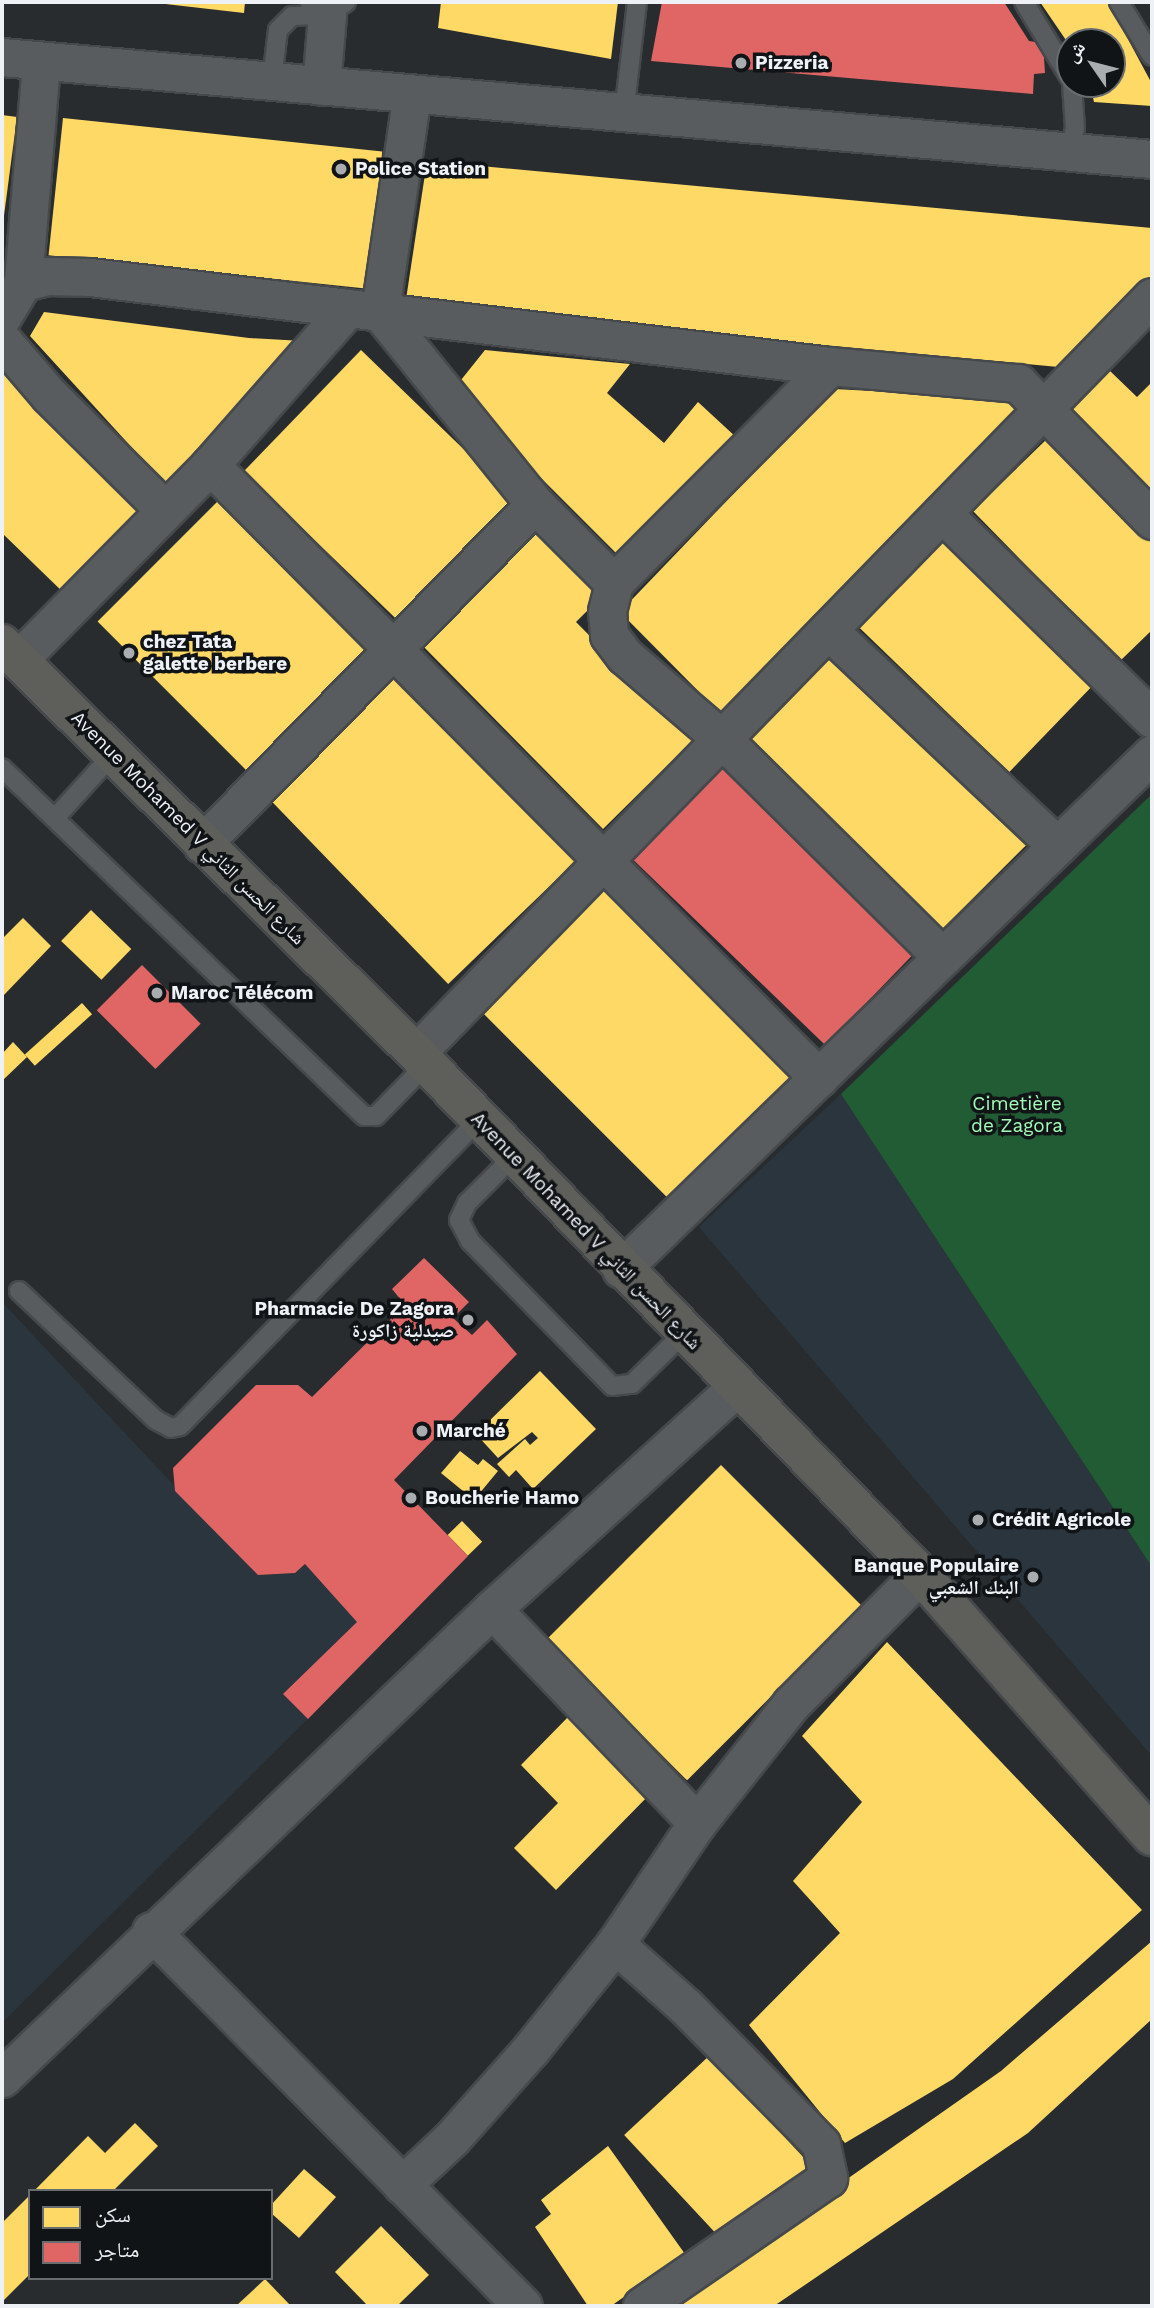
<!DOCTYPE html>
<html>
<head>
<meta charset="utf-8">
<style>
	body { margin:0 }
	#map { position:relative; width:1154px; height:2308px; overflow:hidden; background:#282c2f; font-family:"Work Sans","Noto Naskh Arabic",sans-serif }
	div>[style] { position:absolute }
	.built>* { inset:0; background:#2a353e }
	.green>* { inset:0; background:#225c34 }
	.homes>* { inset:0; background:#ffd966; transform-origin:0 0 }
	.shops>* { inset:0; background:#e06666; transform-origin:0 0 }
	.roads { filter:drop-shadow(2px 0 #46494c) drop-shadow(-2px 0 #46494c) drop-shadow(0 2px #46494c) drop-shadow(0 -2px #46494c) }
	.lane>* { height:18px; margin:-9px; padding:0 9px; transform-origin:9px; border-radius:9px; background:#595c5e }
	.street>* { height:37px; margin:-18.5px; padding:0 18.5px; transform-origin:18.5px; border-radius:18.5px; background:#595c5e }
	.primary>* { height:38px; margin:-19px; padding:0 19px; transform-origin:19px; border-radius:19px; background:#5e5f5b }
	.dots>* { width:19px; height:19px; translate:-50% -50%; box-sizing:border-box; border:4px solid #111417; border-radius:50% }
	span { translate:-50% -50%; white-space:nowrap; text-align:center; line-height:1.15; -webkit-text-stroke:7px #111417; paint-order:stroke }
	.poi-label { font-size:19px; color:#eef2f6; font-weight:700 }
	.left { translate:0 -50%; text-align:left }
	.right { translate:-100% -50%; text-align:right }
	.street-label { font-size:19px; color:#eef2f6 }
	.park-label { font-size:19px; color:#a2fbb6 }
	.frame { position:absolute; inset:0; border:4px solid #eef2f6; pointer-events:none }
	.legend { position:absolute; left:28px; top:2189px; width:245px; height:91px; box-sizing:border-box; background:#111417; border:2px solid #696d70; margin:0; padding:9px 12px; list-style:none; font-size:21px; color:#eef2f6 }
	.legend li { display:flex; align-items:center; gap:14px; height:35px }
	.legend b { width:35px; border:2px solid #696d70 }
	.north { position:absolute; left:1056px; top:28px; width:70px; height:70px; box-sizing:border-box; background:#111417; border:2px solid #696d70; border-radius:50%; rotate:305deg; font-size:19px; font-weight:700; line-height:28px; text-align:center; color:#eef2f6 }
	.north::after { content:''; display:block; margin:auto; width:24px; height:32px; background:#a9adb0; clip-path:polygon(50% 0,100% 100%,50% 72%,0 100%) }
</style>
</head>
<body>
<div id="map">
	<div class="built">
		<i style="clip-path:polygon(841px 1094px,1152px 1567px,1152px 1756px,699px 1227px)"></i>
		<i style="clip-path:polygon(2px 1302px,258px 1575px,295px 1573px,305px 1564px,381px 1646px,2px 2023px)"></i>
	</div>
	<div class="green">
		<i style="clip-path:polygon(1152px 794px,1152px 1567px,841px 1094px)"></i>
	</div>
	<div class="homes">
		<i style="clip-path:polygon(148px 2px,245px 2px,244px 13px)"></i>
		<i style="clip-path:polygon(441px 2px,618px 2px,611px 59px,438px 28px)"></i>
		<i style="clip-path:polygon(1040px 2px,1108px 2px,1151px 82px,1152px 106px,1094px 102px,1090px 84px,1112px 84px,1112px 42px,1070px 42px,1070px 46px)"></i>
		<i style="clip-path:polygon(2px 115px,17px 117px,3px 223px,2px 223px)"></i>
		<i style="left:63px;top:118px;width:321px;height:138px;rotate:6deg"></i>
		<i style="clip-path:polygon(427px 161px,1152px 228px,1152px 278px,1069px 368px,405px 306px)"></i>
		<i style="clip-path:polygon(44px 312px,249px 338px,303px 341px,166px 485px,30px 336px)"></i>
		<i style="left:361px;top:350px;width:213px;height:169px;rotate:44deg"></i>
		<i style="clip-path:polygon(485px 350px,630px 364px,607px 393px,664px 443px,698px 402px,737px 438px,618px 555px,453px 390px)"></i>
		<i style="clip-path:polygon(1110px 371px,1137px 397px,1152px 382px,1152px 493px,1070px 411px)"></i>
		<i style="clip-path:polygon(2px 372px,148px 513px,68px 597px,2px 533px)"></i>
		<i style="clip-path:polygon(834px 389px,1007px 398px,1023px 410px,721px 714px,620px 612px)"></i>
		<i style="clip-path:polygon(1051px 435px,1152px 538px,1152px 630px,1120px 661px,973px 511px)"></i>
		<i style="left:222px;top:497px;width:211px;height:176px;rotate:45deg"></i>
		<i style="clip-path:polygon(539px 523px,606px 592px,576px 622px,693px 740px,603px 829px,419px 642px)"></i>
		<i style="left:947px;top:537px;width:208px;height:126px;rotate:44deg"></i>
		<i style="left:833px;top:648px;width:276px;height:131px;rotate:45deg"></i>
		<i style="left:395px;top:667px;width:265px;height:182px;rotate:46deg"></i>
		<i style="left:605px;top:882px;width:271px;height:179px;rotate:45deg"></i>
		<i style="left:91px;top:910px;width:56px;height:43px;rotate:44deg"></i>
		<i style="clip-path:polygon(23px 918px,51px 946px,2px 997px,2px 939px)"></i>
		<i style="left:82px;top:1003px;width:15px;height:77px;rotate:48deg"></i>
		<i style="clip-path:polygon(13px 1042px,27px 1057px,2px 1081px,2px 1054px)"></i>
		<i style="clip-path:polygon(540px 1371px,596px 1429px,533px 1489px,516px 1470px,509px 1477px,497px 1464px,525px 1439px,530px 1445px,538px 1438px,532px 1432px,498px 1458px,476px 1434px)"></i>
		<i style="clip-path:polygon(460px 1451px,478px 1465px,483px 1459px,498px 1471px,474px 1500px,441px 1473px)"></i>
		<i style="left:721px;top:1465px;width:199px;height:247px;rotate:45deg"></i>
		<i style="left:462px;top:1521px;width:29px;height:20px;rotate:46deg"></i>
		<i style="clip-path:polygon(887px 1642px,1142px 1910px,953px 2079px,845px 2143px,749px 2025px,840px 1933px,793px 1881px,862px 1802px,802px 1736px)"></i>
		<i style="clip-path:polygon(570px 1715px,650px 1794px,556px 1890px,514px 1848px,558px 1803px,521px 1765px)"></i>
		<i style="clip-path:polygon(1152px 1941px,1152px 2019px,1028px 2133px,774px 2306px,666px 2306px,1001px 2071px)"></i>
		<i style="left:709px;top:2056px;width:151px;height:116px;rotate:47deg"></i>
		<i style="clip-path:polygon(135px 2123px,158px 2146px,113px 2191px,34px 2191px,88px 2136px,105px 2153px)"></i>
		<i style="clip-path:polygon(608px 2146px,685px 2254px,611px 2306px,588px 2306px,535px 2227px,551px 2214px,541px 2200px)"></i>
		<i style="clip-path:polygon(304px 2169px,336px 2197px,299px 2238px,271px 2213px,271px 2205px)"></i>
		<i style="clip-path:polygon(30px 2195px,30px 2274px,2px 2302px,2px 2223px)"></i>
		<i style="clip-path:polygon(381px 2226px,429px 2275px,397px 2306px,368px 2306px,335px 2272px)"></i>
		<i style="clip-path:polygon(265px 2279px,291px 2306px,236px 2306px)"></i>
	</div>
	<div class="shops">
		<i style="clip-path:polygon(662px 2px,1004px 2px,1029px 41px,1043px 43px,1045px 73px,1034px 74px,1033px 94px,651px 61px)"></i>
		<i style="left:720px;top:760px;width:274px;height:132px;rotate:44deg"></i>
		<i style="left:142px;top:965px;width:83px;height:64px;rotate:45deg"></i>
		<i style="clip-path:polygon(424px 1258px,469px 1302px,453px 1318px,472px 1335px,487px 1320px,517px 1354px,394px 1480px,468px 1556px,308px 1719px,283px 1694px,357px 1622px,305px 1564px,295px 1573px,258px 1575px,175px 1491px,173px 1468px,256px 1385px,298px 1385px,312px 1397px,405px 1305px,392px 1289px)"></i>
	</div>
	<div class="roads">
		<div class="lane">
			<i style="left:1024px;top:2px;width:89px;rotate:58.8deg"></i>
			<i style="left:1119px;top:2px;width:63px;rotate:58.6deg"></i>
			<i style="left:272px;top:80px;width:50px;rotate:-83.2deg"></i>
			<i style="left:278px;top:30px;width:20px;rotate:-45deg"></i>
			<i style="left:292px;top:16px;width:35px;rotate:-2deg"></i>
			<i style="left:327px;top:15px;width:23px;rotate:-34deg"></i>
			<i style="left:624px;top:113px;width:112px;rotate:-83.3deg"></i>
			<i style="left:1070px;top:151px;width:24px;rotate:-78deg"></i>
			<i style="left:1075px;top:128px;width:44px;rotate:-93.9deg"></i>
			<i style="left:2px;top:768px;width:502px;rotate:43.87deg"></i>
			<i style="left:364px;top:1116px;width:12px"></i>
			<i style="left:376px;top:1116px;width:73px;rotate:-45.6deg"></i>
			<i style="left:55px;top:818px;width:86px;rotate:-47.8deg"></i>
			<i style="left:514px;top:1156px;width:66px;rotate:135deg"></i>
			<i style="left:467px;top:1203px;width:19px;rotate:115deg"></i>
			<i style="left:459px;top:1220px;width:24px;rotate:62deg"></i>
			<i style="left:470px;top:1241px;width:203px;rotate:45.6deg"></i>
			<i style="left:612px;top:1386px;width:20px;rotate:-6deg"></i>
			<i style="left:632px;top:1384px;width:73px;rotate:-44.4deg"></i>
			<i style="left:19px;top:1291px;width:188px;rotate:43.3deg"></i>
			<i style="left:156px;top:1420px;width:17px;rotate:28deg"></i>
			<i style="left:171px;top:1428px;width:9px;rotate:-13deg"></i>
			<i style="left:180px;top:1426px;width:428px;rotate:-45.7deg"></i>
		</div>
		<div class="street">
			<i style="left:319px;top:2px;width:15px;rotate:58deg"></i>
			<i style="left:327px;top:15px;width:71px;rotate:94.8deg"></i>
			<i style="left:2px;top:57px;width:1155px;rotate:5.07deg"></i>
			<i style="left:412px;top:94px;width:220px;rotate:98.4deg"></i>
			<i style="left:380px;top:312px;width:247px;rotate:51.1deg"></i>
			<i style="left:535px;top:504px;width:112px;rotate:45deg"></i>
			<i style="left:23px;top:282px;width:222px;rotate:-85.3deg"></i>
			<i style="left:2px;top:317px;width:41px;rotate:-59deg"></i>
			<i style="left:23px;top:282px;width:25px;rotate:-14deg"></i>
			<i style="left:47px;top:276px;width:43px;rotate:1.3deg"></i>
			<i style="left:90px;top:277px;width:745px;rotate:6.86deg"></i>
			<i style="left:830px;top:366px;width:189px;rotate:5.2deg"></i>
			<i style="left:1018px;top:383px;width:192px;rotate:45.6deg"></i>
			<i style="left:2px;top:340px;width:72px;rotate:49.5deg"></i>
			<i style="left:49px;top:395px;width:163px;rotate:44.8deg"></i>
			<i style="left:830px;top:366px;width:306px;rotate:134.9deg"></i>
			<i style="left:614px;top:583px;width:29px;rotate:104deg"></i>
			<i style="left:607px;top:611px;width:24px;rotate:85deg"></i>
			<i style="left:609px;top:635px;width:26px;rotate:53deg"></i>
			<i style="left:625px;top:656px;width:128px;rotate:40.6deg"></i>
			<i style="left:722px;top:739px;width:310px;rotate:44.7deg"></i>
			<i style="left:210px;top:465px;width:864px;rotate:45.19deg"></i>
			<i style="left:942px;top:513px;width:294px;rotate:44.4deg"></i>
			<i style="left:828px;top:630px;width:315px;rotate:43.3deg"></i>
			<i style="left:18px;top:660px;width:274px;rotate:-45.4deg"></i>
			<i style="left:210px;top:465px;width:209px;rotate:-48.7deg"></i>
			<i style="left:202px;top:844px;width:476px;rotate:-45.6deg"></i>
			<i style="left:416px;top:1053px;width:1055px;rotate:-45.77deg"></i>
			<i style="left:621px;top:1269px;width:740px;rotate:-44.12deg"></i>
			<i style="left:492px;top:1609px;width:296px;rotate:46.2deg"></i>
			<i style="left:151px;top:1931px;width:528px;rotate:45.23deg"></i>
			<i style="left:615px;top:1944px;width:94px;rotate:41.5deg"></i>
			<i style="left:685px;top:2006px;width:194px;rotate:45.4deg"></i>
			<i style="left:821px;top:2144px;width:35px;rotate:78deg"></i>
			<i style="left:828px;top:2178px;width:226px;rotate:145.5deg"></i>
			<i style="left:2px;top:2078px;width:678px;rotate:-43.75deg"></i>
			<i style="left:492px;top:1609px;width:329px;rotate:-42.2deg"></i>
			<i style="left:402px;top:2185px;width:69px;rotate:-43.2deg"></i>
			<i style="left:452px;top:2138px;width:119px;rotate:-48.4deg"></i>
			<i style="left:531px;top:2049px;width:134px;rotate:-51.3deg"></i>
			<i style="left:615px;top:1944px;width:146px;rotate:-55.9deg"></i>
			<i style="left:697px;top:1823px;width:152px;rotate:-51.7deg"></i>
			<i style="left:791px;top:1704px;width:183px;rotate:-45.2deg"></i>
		</div>
		<div class="primary">
			<i style="left:2px;top:644px;width:582px;rotate:44.65deg"></i>
			<i style="left:416px;top:1053px;width:725px;rotate:45.95deg"></i>
			<i style="left:920px;top:1574px;width:350px;rotate:48.5deg"></i>
		</div>
	</div>
	<div class="dots">
		<i style="left:741px;top:63px;background:#a9adb0"></i>
		<i style="left:341px;top:169px;background:#a9adb0"></i>
		<i style="left:129px;top:653px;background:#a9adb0"></i>
		<i style="left:157px;top:993px;background:#a9adb0"></i>
		<i style="left:468px;top:1320px;background:#a9adb0"></i>
		<i style="left:422px;top:1431px;background:#a9adb0"></i>
		<i style="left:411px;top:1498px;background:#a9adb0"></i>
		<i style="left:978px;top:1520px;background:#a9adb0"></i>
		<i style="left:1033px;top:1577px;background:#a9adb0"></i>
	</div>
	<div class="poi-label">
		<span class="left" style="left:755px;top:63px">Pizzeria</span>
		<span class="left" style="left:355px;top:169px">Police Station</span>
		<span class="left" style="left:143px;top:653px">chez Tata<br>galette berbere</span>
		<span class="left" style="left:171px;top:993px">Maroc Télécom</span>
		<span class="right" style="left:454px;top:1320px">Pharmacie De Zagora<br>صيدلية زاكورة</span>
		<span class="left" style="left:436px;top:1431px">Marché</span>
		<span class="left" style="left:425px;top:1498px">Boucherie Hamo</span>
		<span class="left" style="left:992px;top:1520px">Crédit Agricole</span>
		<span class="right" style="left:1019px;top:1577px">Banque Populaire<br>البنك الشعبي</span>
	</div>
	<div class="street-label">
		<span style="left:188px;top:828px;rotate:45deg">Avenue Mohamed V شارع الحسن الثاني</span>
		<span style="left:586px;top:1231px;rotate:46deg">Avenue Mohamed V شارع الحسن الثاني</span>
	</div>
	<div class="park-label">
		<span style="left:1017px;top:1115px">Cimetière<br>de Zagora</span>
	</div>
	<div class="frame"></div>
	<ul class="legend">
	<li><b style="height:19px;background:#ffd966"></b>سكن</li>
	<li><b style="height:19px;background:#e06666"></b>متاجر</li>
	</ul>
	<div class="north">ش</div>
</div>
</body>
</html>
